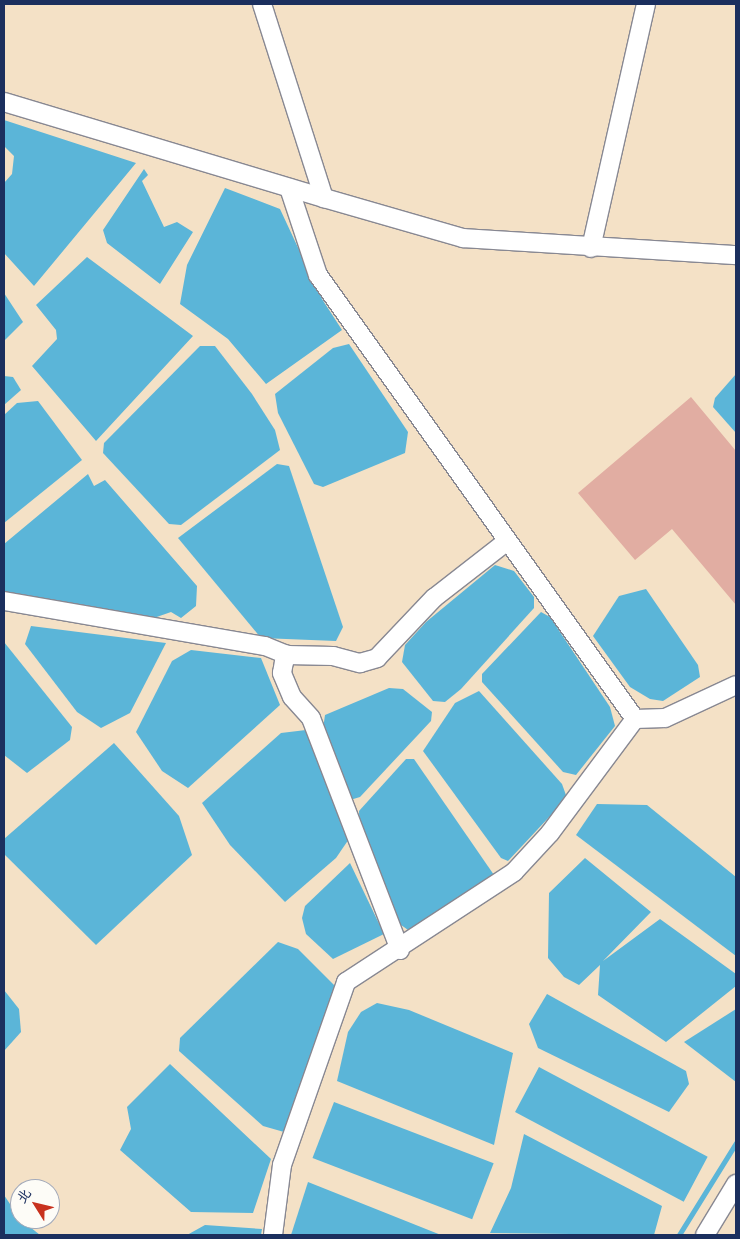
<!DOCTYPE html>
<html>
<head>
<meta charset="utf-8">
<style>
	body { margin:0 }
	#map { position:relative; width:740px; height:1239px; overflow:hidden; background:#f4e1c6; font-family:Mali,"LXGW WenKai TC",sans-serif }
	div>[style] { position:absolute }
	.water>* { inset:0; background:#5bb5d8; transform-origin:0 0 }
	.stream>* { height:4.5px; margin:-2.25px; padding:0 2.25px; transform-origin:2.25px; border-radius:2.25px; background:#5bb5d8 }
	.building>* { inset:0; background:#e1ada2 }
	.roads { filter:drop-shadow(1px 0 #888892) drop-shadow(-1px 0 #888892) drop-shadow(0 1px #888892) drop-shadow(0 -1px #888892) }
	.minor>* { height:18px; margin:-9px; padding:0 9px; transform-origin:9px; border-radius:9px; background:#fff }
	span { translate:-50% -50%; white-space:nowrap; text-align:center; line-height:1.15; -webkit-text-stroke:4px #fdfcf7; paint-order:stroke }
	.frame { position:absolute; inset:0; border:5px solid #1b2f5e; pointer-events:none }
	.north { position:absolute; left:10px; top:1179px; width:50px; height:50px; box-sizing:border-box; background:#fdfcf7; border:1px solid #a3aaba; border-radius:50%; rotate:306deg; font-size:14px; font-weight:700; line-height:20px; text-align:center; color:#1b2f5e }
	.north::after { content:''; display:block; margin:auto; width:18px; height:22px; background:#c8321e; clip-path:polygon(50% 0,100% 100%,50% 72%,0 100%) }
</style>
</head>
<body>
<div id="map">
	<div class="water">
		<i style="clip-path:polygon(4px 120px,136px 163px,34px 286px,4px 253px,4px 183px,12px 174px,14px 156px,4px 146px)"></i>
		<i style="clip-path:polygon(144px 169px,148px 175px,142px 181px,164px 227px,177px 222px,193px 232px,160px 284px,107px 243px,103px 230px)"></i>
		<i style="clip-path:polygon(225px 188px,280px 209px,322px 299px,342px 330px,266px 384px,228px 339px,180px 304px,187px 265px)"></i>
		<i style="clip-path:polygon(87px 257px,193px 336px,96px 441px,32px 366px,57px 339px,56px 330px,36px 305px)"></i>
		<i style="clip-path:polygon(4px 293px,23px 322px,4px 341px)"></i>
		<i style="clip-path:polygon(349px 344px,408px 432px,405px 453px,323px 487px,314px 484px,278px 413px,275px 394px,333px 348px)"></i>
		<i style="clip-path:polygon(200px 346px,215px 346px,252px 394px,275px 430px,280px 450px,181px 525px,169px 524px,103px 453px,104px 443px)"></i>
		<i style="clip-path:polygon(736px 374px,736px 433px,713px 407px,715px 398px)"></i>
		<i style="clip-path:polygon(4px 376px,13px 377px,21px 390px,4px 405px)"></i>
		<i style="clip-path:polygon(38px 401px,82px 460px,4px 523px,4px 415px,17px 403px)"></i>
		<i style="clip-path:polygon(277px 464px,289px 466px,343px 627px,336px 641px,261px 638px,178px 538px)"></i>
		<i style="clip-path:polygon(88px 474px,94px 486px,105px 480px,197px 586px,196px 606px,181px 618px,171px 612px,151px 619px,4px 592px,4px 544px)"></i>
		<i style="clip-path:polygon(495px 565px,514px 571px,534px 597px,534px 608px,461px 689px,445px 702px,433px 701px,402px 662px,405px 645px,426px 622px)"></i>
		<i style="clip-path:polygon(646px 589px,698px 665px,700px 677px,663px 701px,650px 699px,630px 687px,593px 636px,619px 596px)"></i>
		<i style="clip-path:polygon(541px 612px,550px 617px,610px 707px,615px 726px,576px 775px,563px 772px,482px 682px,482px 674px)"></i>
		<i style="clip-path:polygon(31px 626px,166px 643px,130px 713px,101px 728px,77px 712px,25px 644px)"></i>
		<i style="clip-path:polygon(4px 642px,72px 727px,70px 740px,27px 773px,4px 755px)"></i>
		<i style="clip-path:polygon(191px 650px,261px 658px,280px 705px,188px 788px,162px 771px,136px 732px,172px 661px)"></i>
		<i style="clip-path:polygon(389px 688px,403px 689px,432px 712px,431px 721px,360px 797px,350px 800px,323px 729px,325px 715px)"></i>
		<i style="clip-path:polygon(479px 691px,562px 784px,567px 798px,508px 861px,501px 858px,423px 751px,455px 703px)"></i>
		<i style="clip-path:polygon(306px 730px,351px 836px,336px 858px,285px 902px,230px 845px,202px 803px,281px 733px)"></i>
		<i style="clip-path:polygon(114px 743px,179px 816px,192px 855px,96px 945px,4px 854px,4px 839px)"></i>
		<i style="clip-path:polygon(406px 759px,414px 759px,494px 875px,411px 932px,401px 925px,360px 838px,359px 811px)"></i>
		<i style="clip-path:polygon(597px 804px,647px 805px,736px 877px,736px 956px,576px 835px)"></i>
		<i style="clip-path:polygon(585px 858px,651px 912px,603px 961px,660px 919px,736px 974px,736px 986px,666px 1042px,598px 995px,600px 965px,579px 985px,564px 977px,548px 958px,549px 893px)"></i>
		<i style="clip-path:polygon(350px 863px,384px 934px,333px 959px,306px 934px,302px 918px,305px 906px)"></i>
		<i style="clip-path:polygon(278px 942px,298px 949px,335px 986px,284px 1132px,263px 1126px,179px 1051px,180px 1038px)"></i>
		<i style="clip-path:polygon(4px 990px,19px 1009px,21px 1032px,4px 1051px)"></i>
		<i style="clip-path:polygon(547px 994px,686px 1071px,689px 1084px,669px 1112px,538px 1048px,529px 1024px)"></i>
		<i style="clip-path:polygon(377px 1003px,409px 1010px,513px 1053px,494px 1145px,337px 1081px,348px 1032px,361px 1012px)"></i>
		<i style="clip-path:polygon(736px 1009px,736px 1082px,684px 1042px)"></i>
		<i style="clip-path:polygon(170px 1064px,271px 1159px,253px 1213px,191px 1212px,120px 1150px,131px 1129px,127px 1107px)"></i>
		<i style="left:539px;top:1067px;width:191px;height:51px;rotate:28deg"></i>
		<i style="left:334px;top:1102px;width:171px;height:60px;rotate:21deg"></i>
		<i style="clip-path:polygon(524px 1134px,662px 1206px,654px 1235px,490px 1233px,511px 1188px)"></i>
		<i style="clip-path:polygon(308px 1182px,441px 1235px,291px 1235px)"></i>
		<i style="clip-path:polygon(4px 1195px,20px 1219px,40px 1235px,4px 1235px)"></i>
		<i style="clip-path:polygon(205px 1225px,262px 1229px,261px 1235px,187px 1235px)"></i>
	</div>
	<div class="stream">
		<i style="left:679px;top:1235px;width:108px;rotate:-58.2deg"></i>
	</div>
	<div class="building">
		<i style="clip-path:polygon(691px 397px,736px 451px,736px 605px,672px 529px,635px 560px,578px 493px)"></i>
	</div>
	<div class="roads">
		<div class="minor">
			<i style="left:262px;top:4px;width:204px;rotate:72.3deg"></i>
			<i style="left:324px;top:198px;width:145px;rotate:16.1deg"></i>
			<i style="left:463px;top:238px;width:274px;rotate:3.6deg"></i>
			<i style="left:4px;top:102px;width:334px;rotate:16.7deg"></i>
			<i style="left:289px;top:188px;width:92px;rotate:71.6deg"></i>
			<i style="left:318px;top:275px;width:546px;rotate:54.47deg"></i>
			<i style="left:591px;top:248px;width:250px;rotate:-77.3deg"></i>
			<i style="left:4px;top:601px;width:265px;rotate:9.8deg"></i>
			<i style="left:265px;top:646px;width:24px;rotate:22deg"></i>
			<i style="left:400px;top:950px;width:248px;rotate:-111deg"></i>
			<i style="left:311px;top:718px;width:28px;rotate:-132deg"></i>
			<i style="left:292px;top:697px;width:26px;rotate:-113deg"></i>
			<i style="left:282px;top:673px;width:11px;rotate:-80deg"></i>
			<i style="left:284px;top:662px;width:8px;rotate:-67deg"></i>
			<i style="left:287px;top:655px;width:46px;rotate:1.2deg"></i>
			<i style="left:333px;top:656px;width:28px;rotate:15deg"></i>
			<i style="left:360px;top:663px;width:18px;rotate:-16deg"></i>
			<i style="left:377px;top:658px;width:83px;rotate:-46.5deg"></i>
			<i style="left:434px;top:598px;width:91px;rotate:-37.9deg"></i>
			<i style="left:273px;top:1235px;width:71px;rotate:-82.7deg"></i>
			<i style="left:282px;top:1165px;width:194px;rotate:-70.7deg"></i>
			<i style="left:346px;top:982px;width:201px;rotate:-33.2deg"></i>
			<i style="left:514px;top:872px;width:53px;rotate:-47.3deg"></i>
			<i style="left:550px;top:833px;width:142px;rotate:-53.3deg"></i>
			<i style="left:635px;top:719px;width:30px;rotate:-2deg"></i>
			<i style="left:665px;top:718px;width:78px;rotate:-24.9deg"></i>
			<i style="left:705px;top:1235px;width:60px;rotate:-58.7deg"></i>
		</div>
	</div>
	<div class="frame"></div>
	<div class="north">北</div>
</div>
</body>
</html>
